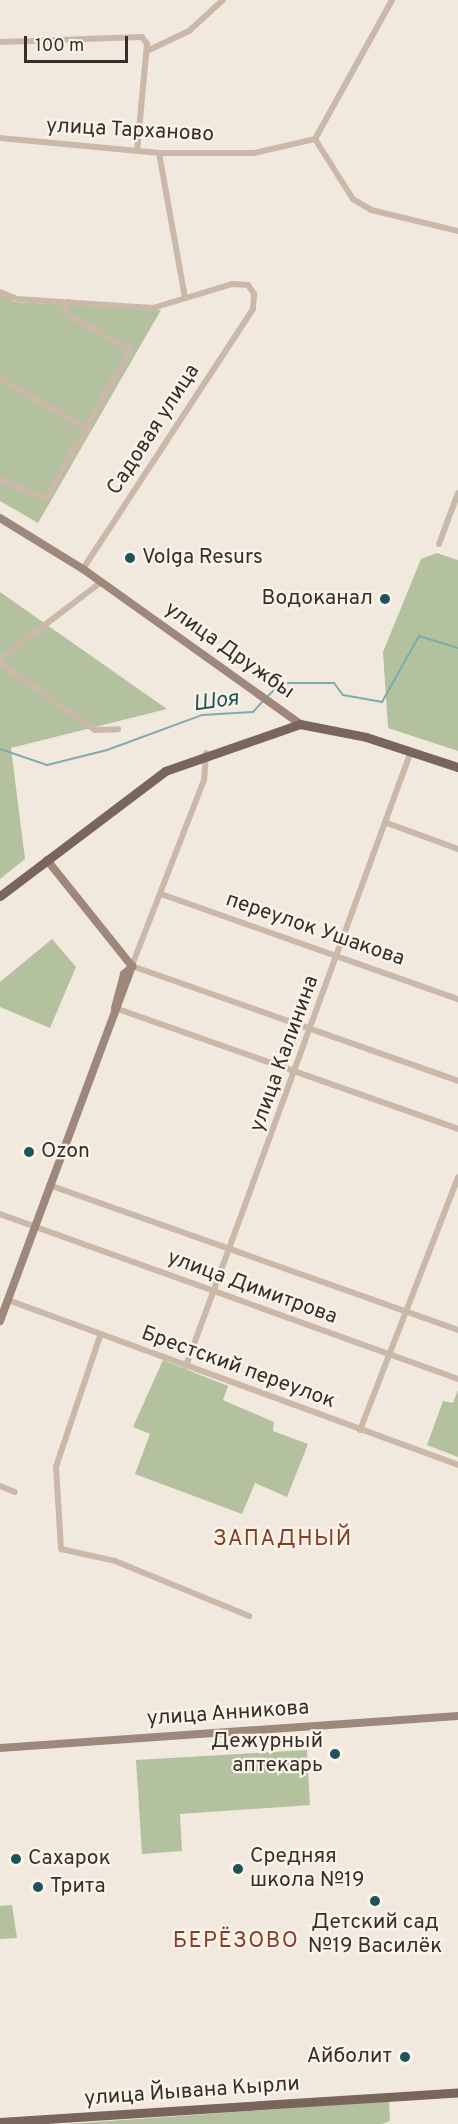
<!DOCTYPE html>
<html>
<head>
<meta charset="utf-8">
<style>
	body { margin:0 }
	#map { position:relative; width:458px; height:2124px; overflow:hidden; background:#f2e9de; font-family:Overpass,sans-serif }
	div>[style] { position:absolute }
	.green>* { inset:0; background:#b4c19e }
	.stream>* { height:2px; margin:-1px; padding:0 1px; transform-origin:1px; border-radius:1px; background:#7dabaf }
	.street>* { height:6px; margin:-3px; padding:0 3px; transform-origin:3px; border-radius:3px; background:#cab9a9 }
	.secondary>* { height:8px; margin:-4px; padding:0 4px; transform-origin:4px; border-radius:4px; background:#9e887b }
	.primary>* { height:9px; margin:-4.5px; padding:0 4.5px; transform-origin:4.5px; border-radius:4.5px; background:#79655b }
	.dots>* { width:16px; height:16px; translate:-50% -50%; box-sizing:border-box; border:3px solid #faf3ea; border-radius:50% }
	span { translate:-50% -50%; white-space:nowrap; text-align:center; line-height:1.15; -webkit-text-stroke:4.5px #faf3ea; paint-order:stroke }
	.street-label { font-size:21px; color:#372e29 }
	.poi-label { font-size:21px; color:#372e29 }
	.left { translate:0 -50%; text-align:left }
	.right { translate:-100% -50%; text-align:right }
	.water-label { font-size:22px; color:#1f5358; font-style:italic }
	.neighbourhood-label { font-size:22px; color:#853d24; letter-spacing:1.5px }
	.scale { position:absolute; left:24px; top:36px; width:104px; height:27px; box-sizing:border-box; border:3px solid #372e29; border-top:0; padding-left:8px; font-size:18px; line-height:21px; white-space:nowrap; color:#372e29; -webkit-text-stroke:4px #faf3ea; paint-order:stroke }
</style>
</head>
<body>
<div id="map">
	<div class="green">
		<i style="clip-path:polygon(0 293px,15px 302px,161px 310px,38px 523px,0 501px)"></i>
		<i style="clip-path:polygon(437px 553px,458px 560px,458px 751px,388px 728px,383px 652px,421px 559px)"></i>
		<i style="clip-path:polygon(0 592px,167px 709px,11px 748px,25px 859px,0 879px)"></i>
		<i style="clip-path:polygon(52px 939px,76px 967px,50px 1028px,0 1007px,0 982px)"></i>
		<i style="clip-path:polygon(163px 1360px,228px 1386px,223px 1400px,274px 1422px,273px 1431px,308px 1444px,287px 1497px,255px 1483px,242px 1514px,135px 1474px,150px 1434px,133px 1427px)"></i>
		<i style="clip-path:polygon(458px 1390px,458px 1457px,427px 1445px,443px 1401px,453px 1403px)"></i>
		<i style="clip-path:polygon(307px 1750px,310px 1805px,180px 1814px,182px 1851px,142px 1854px,136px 1760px)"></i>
		<i style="clip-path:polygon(12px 1905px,17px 1938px,0 1939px,0 1906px)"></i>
		<i style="clip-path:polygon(389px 2101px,390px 2121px,382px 2124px,67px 2124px)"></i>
	</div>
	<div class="stream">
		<i style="left:267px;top:697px;width:20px;rotate:-45deg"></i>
		<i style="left:281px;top:683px;width:53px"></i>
		<i style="left:334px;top:683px;width:15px;rotate:53deg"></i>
		<i style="left:343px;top:695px;width:40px;rotate:10deg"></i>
		<i style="left:382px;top:702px;width:76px;rotate:-60.7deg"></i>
		<i style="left:419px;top:636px;width:41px;rotate:17.1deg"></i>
		<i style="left:0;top:749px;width:50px;rotate:18.8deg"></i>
		<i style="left:47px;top:765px;width:62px;rotate:-14deg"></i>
		<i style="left:107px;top:750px;width:101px;rotate:-20.2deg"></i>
		<i style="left:202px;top:715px;width:51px;rotate:-3.4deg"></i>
		<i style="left:253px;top:712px;width:15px;rotate:-48deg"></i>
	</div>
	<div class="street">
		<i style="left:0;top:42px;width:142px;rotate:-2deg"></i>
		<i style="left:142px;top:37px;width:9px;rotate:54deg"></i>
		<i style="left:147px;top:44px;width:107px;rotate:95.3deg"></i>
		<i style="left:147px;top:51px;width:47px;rotate:-25.5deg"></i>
		<i style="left:189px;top:31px;width:46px;rotate:-42.4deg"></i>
		<i style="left:0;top:138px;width:160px;rotate:5.4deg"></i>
		<i style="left:159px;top:153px;width:95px"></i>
		<i style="left:254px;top:153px;width:63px;rotate:-12.9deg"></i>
		<i style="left:315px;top:139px;width:159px;rotate:-61deg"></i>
		<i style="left:315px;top:139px;width:71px;rotate:57.7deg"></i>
		<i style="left:353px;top:199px;width:21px;rotate:31deg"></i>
		<i style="left:371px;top:210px;width:89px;rotate:13.6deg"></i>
		<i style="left:159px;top:153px;width:147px;rotate:79.8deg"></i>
		<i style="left:0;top:292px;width:18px;rotate:22deg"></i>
		<i style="left:17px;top:299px;width:136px;rotate:3.8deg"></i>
		<i style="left:153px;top:308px;width:83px;rotate:-16.9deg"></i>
		<i style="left:232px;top:284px;width:16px;rotate:4deg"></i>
		<i style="left:248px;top:285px;width:11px;rotate:56deg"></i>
		<i style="left:254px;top:294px;width:15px;rotate:94deg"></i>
		<i style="left:253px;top:309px;width:311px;rotate:123.2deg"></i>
		<i style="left:0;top:379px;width:101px;rotate:29.6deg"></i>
		<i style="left:0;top:479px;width:50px;rotate:23.5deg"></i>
		<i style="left:46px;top:499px;width:171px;rotate:-60.6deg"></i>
		<i style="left:130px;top:350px;width:76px;rotate:-150.1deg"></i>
		<i style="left:64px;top:312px;width:11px;rotate:-68deg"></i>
		<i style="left:439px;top:544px;width:54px;rotate:-69.6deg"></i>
		<i style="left:0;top:659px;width:127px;rotate:-37.3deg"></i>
		<i style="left:0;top:663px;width:116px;rotate:35.2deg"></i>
		<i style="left:95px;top:730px;width:23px;rotate:-2deg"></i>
		<i style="left:206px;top:753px;width:27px;rotate:94deg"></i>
		<i style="left:204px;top:780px;width:199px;rotate:111.2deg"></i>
		<i style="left:132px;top:966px;width:346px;rotate:19.4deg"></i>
		<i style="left:387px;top:823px;width:76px;rotate:20.1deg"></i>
		<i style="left:161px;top:894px;width:315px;rotate:19.5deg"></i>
		<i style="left:115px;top:1008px;width:364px;rotate:19.4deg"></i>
		<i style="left:49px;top:1185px;width:434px;rotate:19.5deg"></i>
		<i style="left:0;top:1214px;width:487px;rotate:19.8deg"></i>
		<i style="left:8px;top:1300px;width:479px;rotate:20.1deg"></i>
		<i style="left:100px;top:1336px;width:138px;rotate:108.6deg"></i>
		<i style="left:56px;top:1467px;width:82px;rotate:86.5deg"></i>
		<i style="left:61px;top:1549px;width:55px;rotate:12.5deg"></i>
		<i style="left:115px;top:1561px;width:145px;rotate:22.3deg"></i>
		<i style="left:186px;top:1366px;width:655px;rotate:-69.9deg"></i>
		<i style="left:360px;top:1430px;width:271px;rotate:-68.8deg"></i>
		<i style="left:0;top:1486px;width:16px;rotate:22deg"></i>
	</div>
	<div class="secondary">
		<i style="left:0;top:518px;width:97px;rotate:31.6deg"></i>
		<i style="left:83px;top:569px;width:267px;rotate:35.5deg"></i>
		<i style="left:47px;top:860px;width:136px;rotate:51.3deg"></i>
		<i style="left:115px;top:1008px;width:35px;rotate:-75deg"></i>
		<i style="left:124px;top:974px;width:11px;rotate:-41deg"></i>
		<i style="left:0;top:1321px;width:379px;rotate:-69.6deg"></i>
		<i style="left:0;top:1748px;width:459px;rotate:-4deg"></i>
	</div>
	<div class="primary">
		<i style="left:0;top:896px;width:207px;rotate:-37.1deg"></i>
		<i style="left:165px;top:771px;width:143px;rotate:-19.2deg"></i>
		<i style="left:300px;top:724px;width:67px;rotate:11.1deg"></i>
		<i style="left:366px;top:737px;width:97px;rotate:18.1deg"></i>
		<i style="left:0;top:2122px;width:459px;rotate:-3.7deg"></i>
	</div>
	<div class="dots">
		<i style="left:130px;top:558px;background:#1f5358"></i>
		<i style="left:385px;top:599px;background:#1f5358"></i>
		<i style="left:29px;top:1152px;background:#1f5358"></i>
		<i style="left:335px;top:1754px;background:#1f5358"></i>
		<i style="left:16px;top:1859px;background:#1f5358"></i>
		<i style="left:238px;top:1869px;background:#1f5358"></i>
		<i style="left:38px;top:1887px;background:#1f5358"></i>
		<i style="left:375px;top:1901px;background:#1f5358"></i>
		<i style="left:405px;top:2057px;background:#1f5358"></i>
	</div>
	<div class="street-label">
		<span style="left:130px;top:131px;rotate:3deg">улица Тарханово</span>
		<span style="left:154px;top:430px;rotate:-57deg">Садовая улица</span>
		<span style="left:229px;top:651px;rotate:35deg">улица Дружбы</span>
		<span style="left:315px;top:930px;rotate:19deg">переулок Ушакова</span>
		<span style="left:285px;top:1054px;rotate:-70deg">улица Калинина</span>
		<span style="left:252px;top:1288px;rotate:20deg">улица Димитрова</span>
		<span style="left:238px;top:1368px;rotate:20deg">Брестский переулок</span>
		<span style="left:228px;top:1714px;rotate:-4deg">улица Анникова</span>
		<span style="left:192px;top:2092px;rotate:-4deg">улица Йывана Кырли</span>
	</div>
	<div class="poi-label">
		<span class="left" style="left:142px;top:558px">Volga Resurs</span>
		<span class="right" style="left:373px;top:599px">Водоканал</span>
		<span class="left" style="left:41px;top:1152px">Ozon</span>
		<span class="right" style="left:323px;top:1754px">Дежурный<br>аптекарь</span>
		<span class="left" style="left:250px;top:1869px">Средняя<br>школа №19</span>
		<span class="left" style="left:28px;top:1859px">Сахарок</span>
		<span class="left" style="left:50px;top:1887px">Трита</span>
		<span style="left:375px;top:1935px">Детский сад<br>№19 Василёк</span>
		<span class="right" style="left:392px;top:2057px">Айболит</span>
	</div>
	<div class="water-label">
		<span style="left:216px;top:702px;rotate:-8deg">Шоя</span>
	</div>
	<div class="neighbourhood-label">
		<span style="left:283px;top:1540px">ЗАПАДНЫЙ</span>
		<span style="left:236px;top:1942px">БЕРЁЗОВО</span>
	</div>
	<div class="scale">100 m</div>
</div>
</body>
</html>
